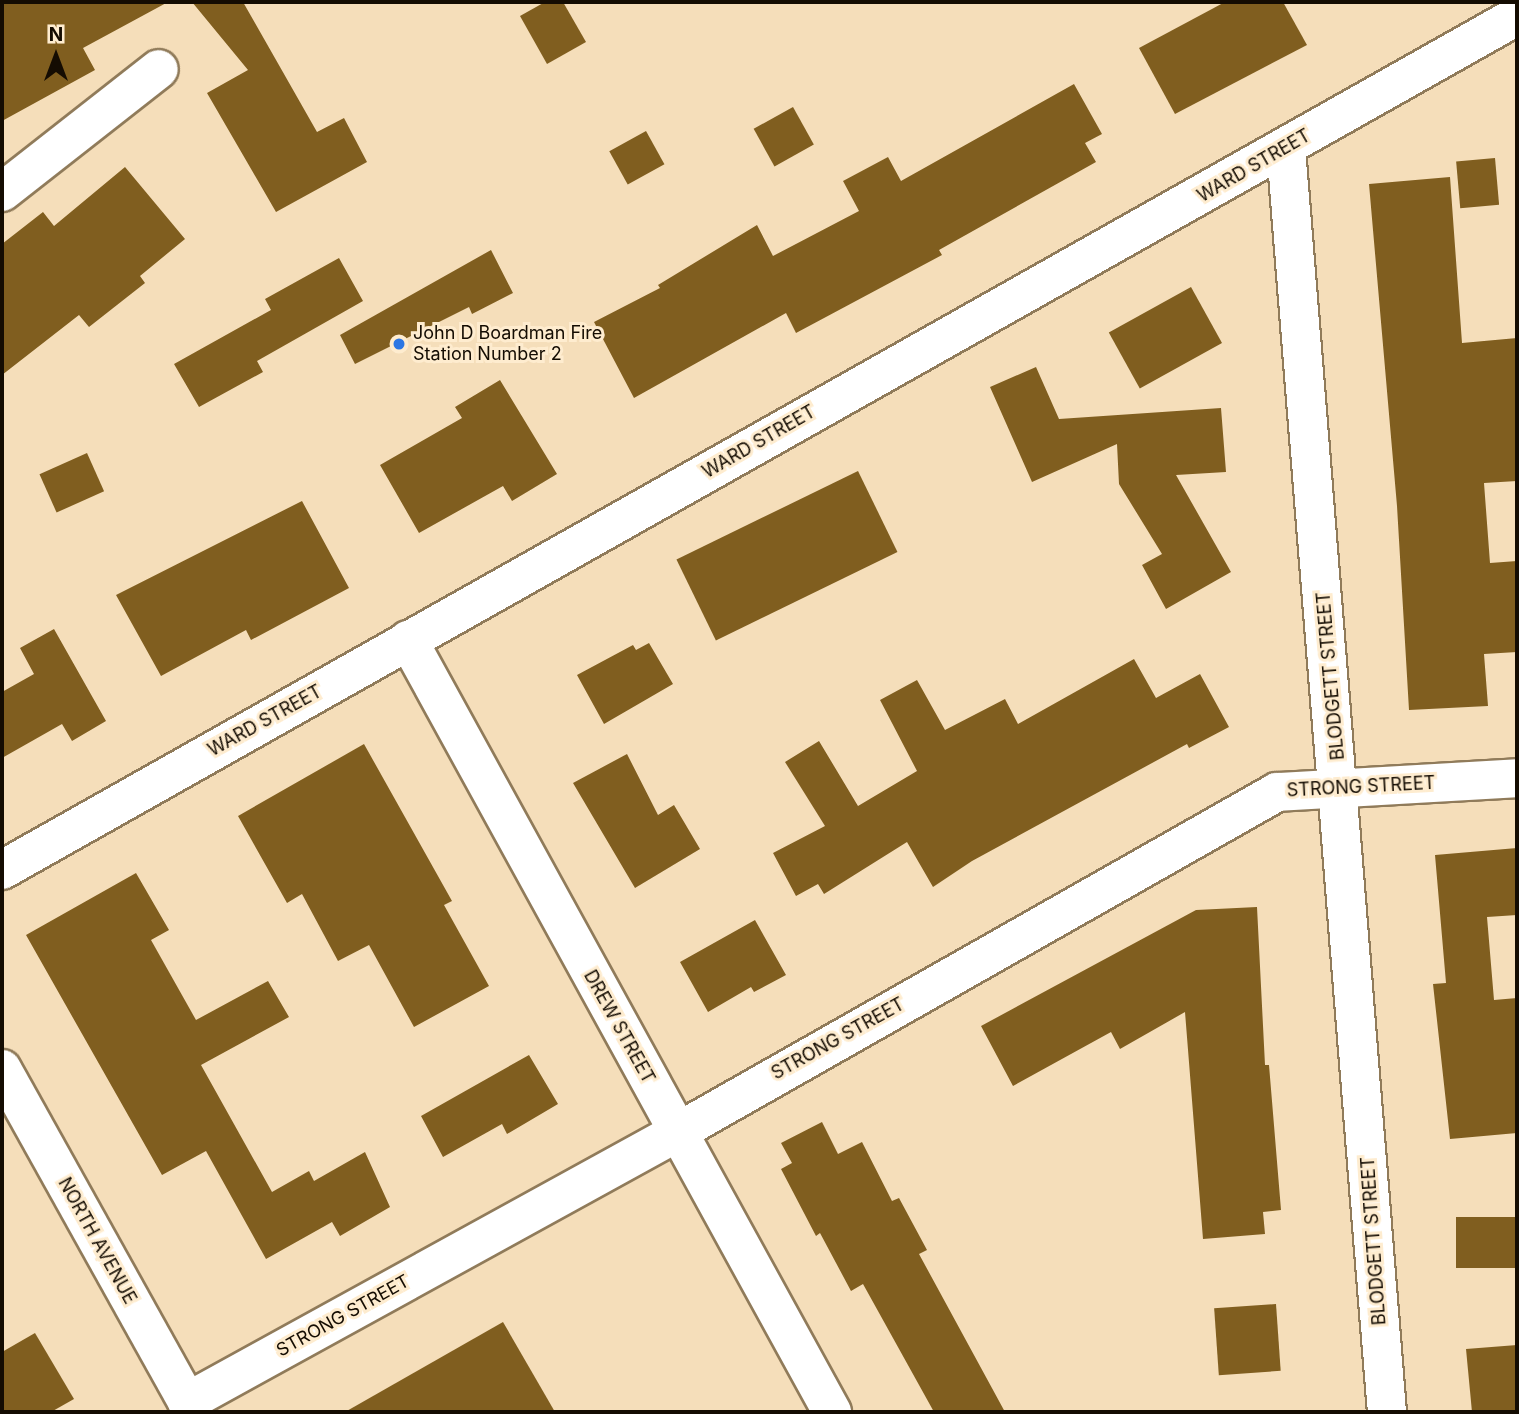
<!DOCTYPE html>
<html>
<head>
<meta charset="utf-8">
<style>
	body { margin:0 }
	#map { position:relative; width:1519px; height:1414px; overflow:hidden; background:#f5deba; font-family:Inter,sans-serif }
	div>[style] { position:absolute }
	.building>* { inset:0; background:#805e1f; transform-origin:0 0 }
	.roads { filter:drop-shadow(2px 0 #907b5a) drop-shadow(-2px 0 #907b5a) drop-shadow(0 2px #907b5a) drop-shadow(0 -2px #907b5a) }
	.street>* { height:38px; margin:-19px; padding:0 19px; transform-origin:19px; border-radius:19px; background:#fff }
	.secondary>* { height:38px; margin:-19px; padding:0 19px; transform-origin:19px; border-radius:19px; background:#fff }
	.dots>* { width:19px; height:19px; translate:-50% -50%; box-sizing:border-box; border:4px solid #feeccf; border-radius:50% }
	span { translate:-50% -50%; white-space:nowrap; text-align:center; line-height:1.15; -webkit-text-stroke:6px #feeccf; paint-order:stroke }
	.street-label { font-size:18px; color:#140c02 }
	.poi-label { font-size:18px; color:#140c02 }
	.left { translate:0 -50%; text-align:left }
	.frame { position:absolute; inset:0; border:4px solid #140c02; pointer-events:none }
	.north { position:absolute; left:21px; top:21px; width:70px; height:70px; -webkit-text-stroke:5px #feeccf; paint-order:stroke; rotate:0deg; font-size:19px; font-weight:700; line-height:28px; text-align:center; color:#140c02 }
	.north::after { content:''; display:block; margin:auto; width:24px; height:32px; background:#140c02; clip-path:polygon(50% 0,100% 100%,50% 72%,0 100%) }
</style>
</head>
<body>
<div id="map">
	<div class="building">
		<i style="clip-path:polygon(2px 2px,168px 2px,83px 48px,95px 70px,2px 121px)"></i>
		<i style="clip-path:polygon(192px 2px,243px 2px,317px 132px,344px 118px,367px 162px,276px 212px,207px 93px,248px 70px)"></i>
		<i style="clip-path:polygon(545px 2px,563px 2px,586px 42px,547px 64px,520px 16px)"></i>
		<i style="clip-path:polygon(1225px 2px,1283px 2px,1307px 45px,1175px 114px,1139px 48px)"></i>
		<i style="clip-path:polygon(1074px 84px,1102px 134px,1085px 143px,1096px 162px,939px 250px,942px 255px,796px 333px,786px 313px,634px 398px,594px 322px,660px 288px,658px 285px,757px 225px,773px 256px,859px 211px,843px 181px,888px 157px,901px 181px)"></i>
		<i style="left:793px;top:107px;width:43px;height:45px;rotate:61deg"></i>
		<i style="left:646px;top:131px;width:38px;height:42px;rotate:61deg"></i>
		<i style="left:1495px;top:158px;width:47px;height:39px;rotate:85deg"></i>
		<i style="clip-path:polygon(125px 167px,185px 239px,140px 276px,145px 283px,89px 327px,79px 315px,2px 375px,2px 244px,43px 212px,54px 226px)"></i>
		<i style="clip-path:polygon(1450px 177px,1462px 343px,1517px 338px,1517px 481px,1484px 483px,1490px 563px,1517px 561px,1517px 652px,1484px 654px,1488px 706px,1409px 710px,1397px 506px,1369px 184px)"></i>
		<i style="clip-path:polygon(491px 250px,513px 293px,472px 314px,469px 307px,355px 364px,340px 335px)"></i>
		<i style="clip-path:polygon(339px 258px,363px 301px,257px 361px,263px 372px,199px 407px,174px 364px,271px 310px,265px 299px)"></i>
		<i style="left:1191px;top:287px;width:64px;height:94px;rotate:61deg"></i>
		<i style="clip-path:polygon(1036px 367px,1059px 419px,1221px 408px,1226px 472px,1176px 475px,1231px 572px,1166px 609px,1142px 565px,1162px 554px,1119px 484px,1117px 444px,1032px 482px,990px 387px)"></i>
		<i style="clip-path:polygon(500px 380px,557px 474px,512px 501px,503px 486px,419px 533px,380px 465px,462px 418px,455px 407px)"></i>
		<i style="left:87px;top:453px;width:42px;height:52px;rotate:66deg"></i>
		<i style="left:858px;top:471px;width:90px;height:202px;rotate:64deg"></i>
		<i style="clip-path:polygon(302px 501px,349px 588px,251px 640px,246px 630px,161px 676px,116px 595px)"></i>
		<i style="clip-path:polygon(54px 629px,106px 721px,72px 741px,62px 724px,2px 758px,2px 692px,34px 674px,20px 648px)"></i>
		<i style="clip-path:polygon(649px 643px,673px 684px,604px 724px,577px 675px,633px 645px,636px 650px)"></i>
		<i style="clip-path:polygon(1134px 659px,1156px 698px,1200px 674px,1229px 727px,1189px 748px,1187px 744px,972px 861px,933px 887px,907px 842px,824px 894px,818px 884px,796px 896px,773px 853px,825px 826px,785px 762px,819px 741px,858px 806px,917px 771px,880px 700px,917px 680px,945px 730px,1005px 699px,1018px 724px)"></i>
		<i style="clip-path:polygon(364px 744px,452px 901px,444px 905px,489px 986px,414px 1027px,369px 945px,338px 961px,302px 894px,287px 903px,238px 816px)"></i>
		<i style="clip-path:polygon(627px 754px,658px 815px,674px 805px,700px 849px,635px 888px,573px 783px)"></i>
		<i style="clip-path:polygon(1517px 848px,1517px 915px,1487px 917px,1494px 1000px,1517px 998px,1517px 1133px,1450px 1139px,1433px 984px,1446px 983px,1435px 855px)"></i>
		<i style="clip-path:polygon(136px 873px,169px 930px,151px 940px,196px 1020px,268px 981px,289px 1017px,201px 1065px,272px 1192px,309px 1171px,314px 1181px,365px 1152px,390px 1207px,340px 1236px,332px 1222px,266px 1259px,206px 1151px,162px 1175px,26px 935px)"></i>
		<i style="clip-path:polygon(1257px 907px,1265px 1065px,1269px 1065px,1281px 1210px,1263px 1212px,1265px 1234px,1203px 1239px,1185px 1012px,1120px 1049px,1111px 1032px,1013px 1086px,981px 1026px,1196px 910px)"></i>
		<i style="clip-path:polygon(755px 920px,786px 975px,754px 992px,751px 987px,708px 1012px,680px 962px)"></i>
		<i style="clip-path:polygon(529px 1055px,558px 1104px,507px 1134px,502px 1124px,443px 1157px,421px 1116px)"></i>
		<i style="clip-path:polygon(822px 1122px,838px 1154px,862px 1142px,892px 1201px,899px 1198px,927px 1250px,919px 1254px,1005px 1412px,934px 1412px,863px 1284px,851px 1291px,820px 1233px,816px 1236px,781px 1169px,792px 1163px,781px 1143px)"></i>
		<i style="left:1517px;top:1217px;width:51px;height:61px;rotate:90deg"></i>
		<i style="left:1276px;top:1304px;width:67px;height:62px;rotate:86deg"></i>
		<i style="clip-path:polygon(503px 1322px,555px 1412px,345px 1412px)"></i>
		<i style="clip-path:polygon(35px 1333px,74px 1399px,51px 1412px,2px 1412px,2px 1352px)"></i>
		<i style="clip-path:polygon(1517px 1345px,1517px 1412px,1472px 1412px,1466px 1349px)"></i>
	</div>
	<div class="roads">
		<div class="street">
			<i style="left:1286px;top:149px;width:1267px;rotate:85.43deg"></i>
			<i style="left:2px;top:192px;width:199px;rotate:-38.1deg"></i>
			<i style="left:408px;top:640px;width:881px;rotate:61.22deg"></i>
			<i style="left:2px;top:870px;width:1739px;rotate:-29.41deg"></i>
			<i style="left:187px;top:1402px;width:558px;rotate:-28.82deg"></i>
			<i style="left:676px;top:1133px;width:691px;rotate:-29.57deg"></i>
			<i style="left:1277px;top:792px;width:240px;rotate:-3.3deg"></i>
		</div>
		<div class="secondary">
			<i style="left:2px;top:1069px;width:393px;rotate:60.9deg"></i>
		</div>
	</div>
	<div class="dots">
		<i style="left:399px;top:344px;background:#2d77e3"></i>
	</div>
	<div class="street-label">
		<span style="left:1254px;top:166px;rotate:-30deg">WARD STREET</span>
		<span style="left:759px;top:442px;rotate:-30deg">WARD STREET</span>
		<span style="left:1331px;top:676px;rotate:-95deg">BLODGETT STREET</span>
		<span style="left:265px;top:721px;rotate:-29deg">WARD STREET</span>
		<span style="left:1361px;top:787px;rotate:-3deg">STRONG STREET</span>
		<span style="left:619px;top:1027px;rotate:61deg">DREW STREET</span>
		<span style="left:838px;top:1039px;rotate:-29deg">STRONG STREET</span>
		<span style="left:97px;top:1241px;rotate:61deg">NORTH AVENUE</span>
		<span style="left:1374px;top:1241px;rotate:-94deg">BLODGETT STREET</span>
		<span style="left:343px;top:1316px;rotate:-29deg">STRONG STREET</span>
	</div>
	<div class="poi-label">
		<span class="left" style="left:413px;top:344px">John D Boardman Fire<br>Station Number 2</span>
	</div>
	<div class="frame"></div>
	<div class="north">N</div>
</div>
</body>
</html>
